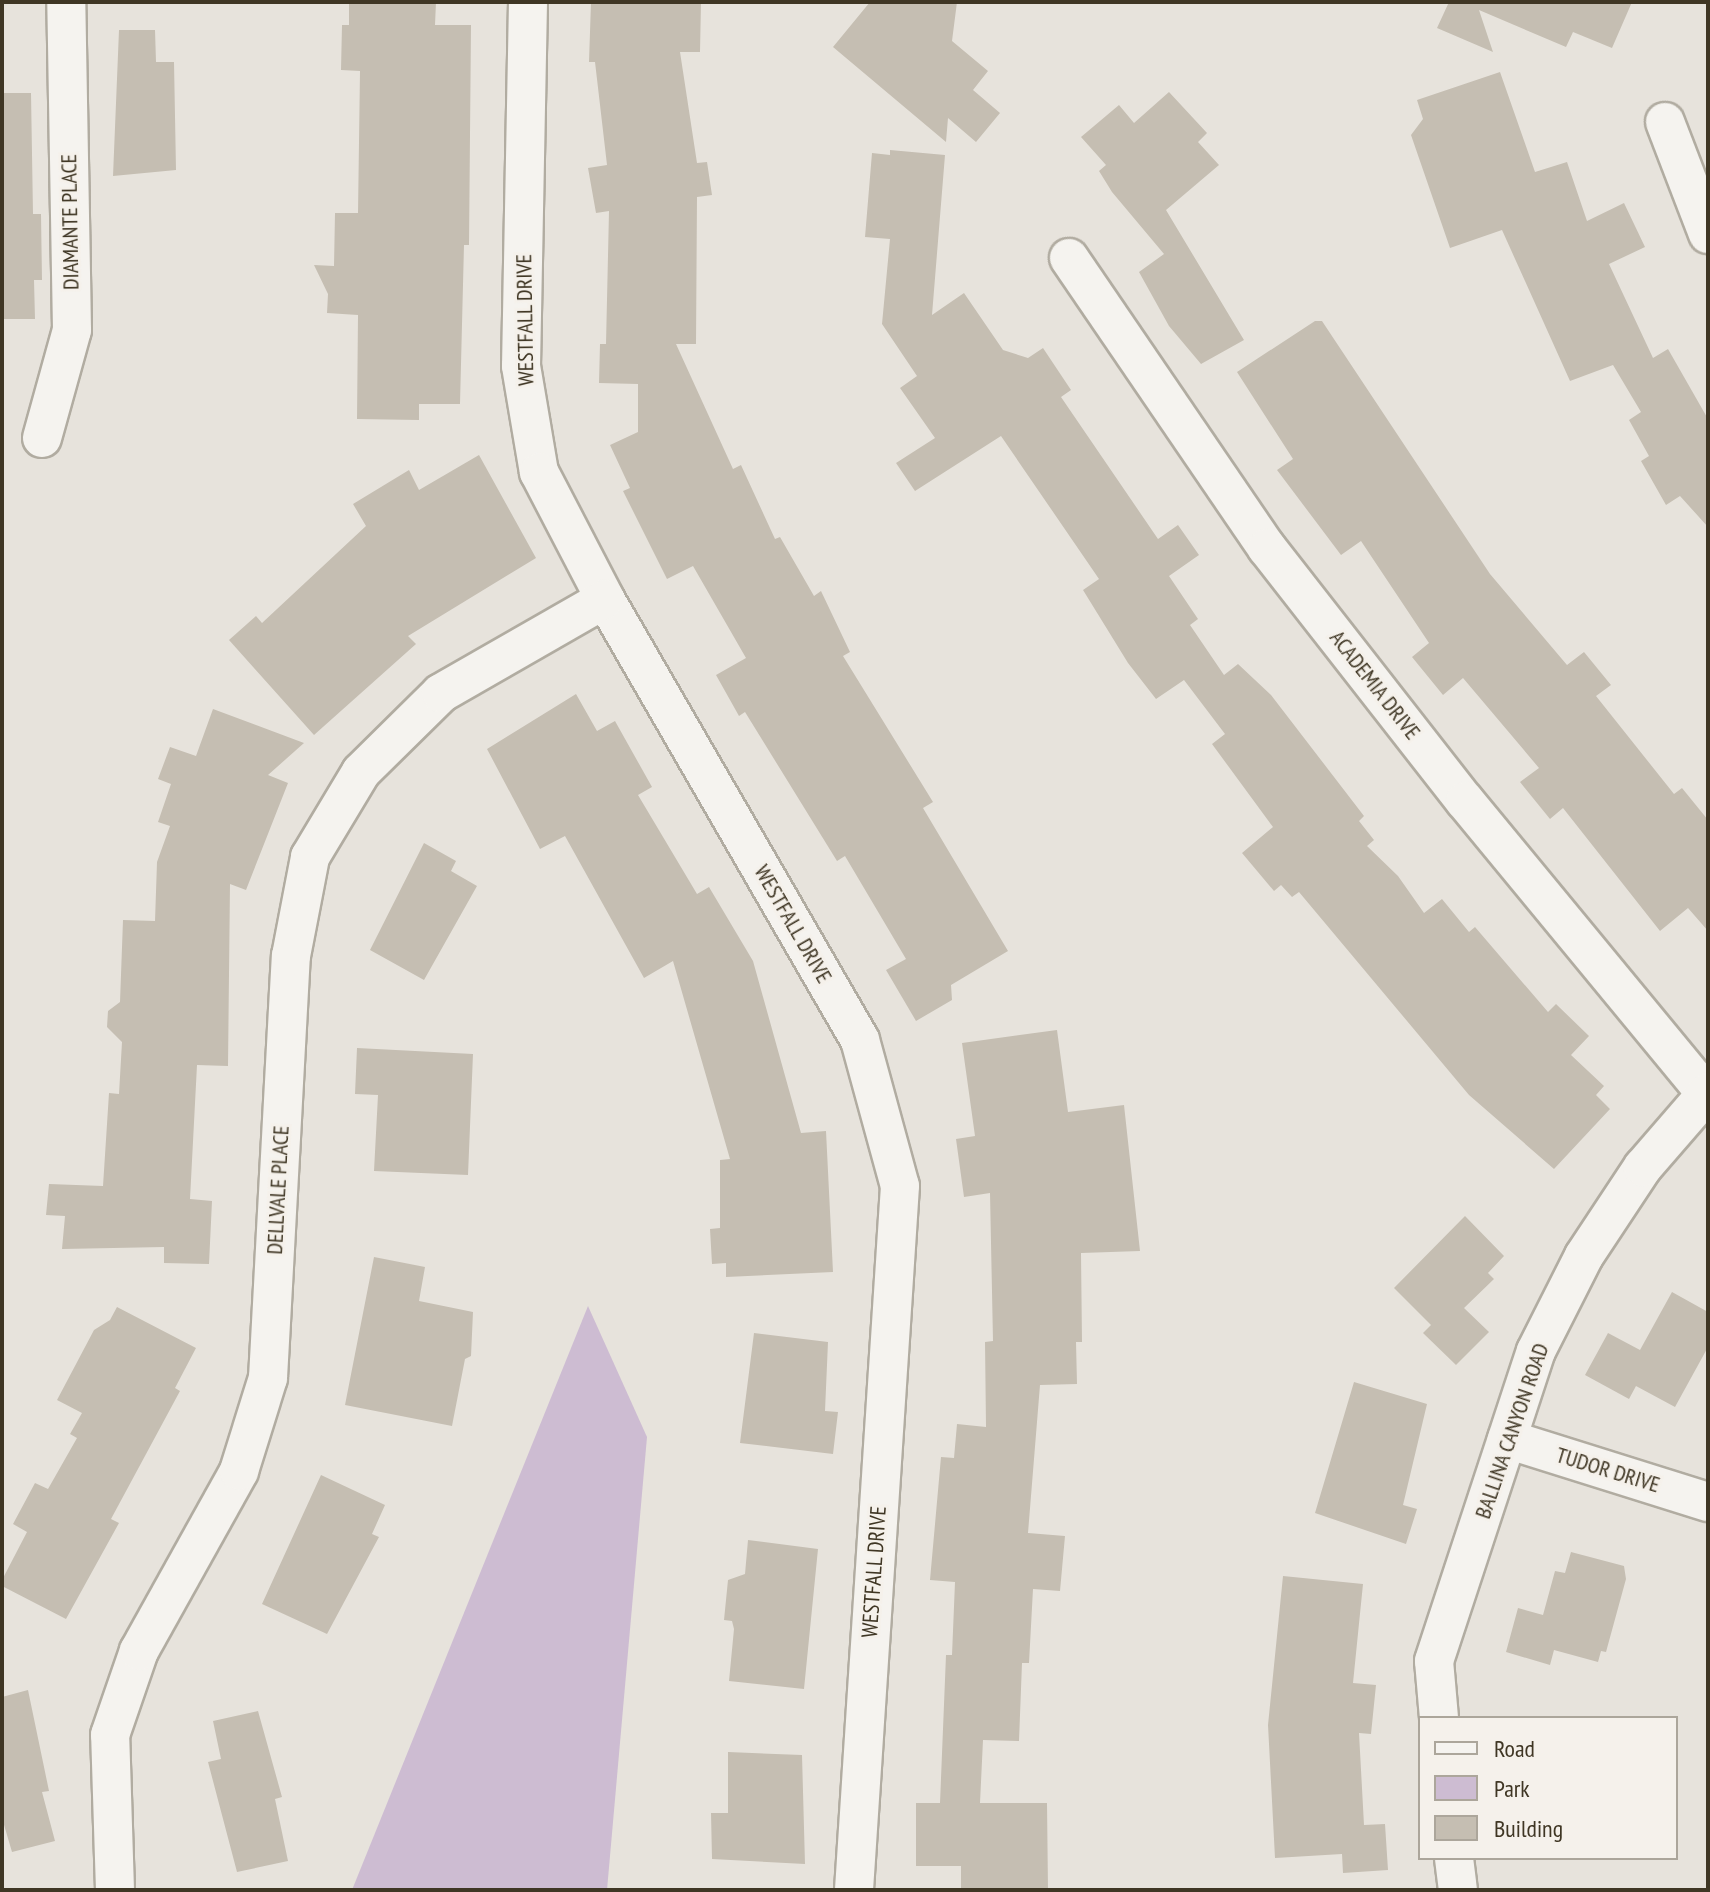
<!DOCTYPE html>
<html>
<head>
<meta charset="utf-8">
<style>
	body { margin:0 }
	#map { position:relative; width:1710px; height:1892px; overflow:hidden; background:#e7e3dc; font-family:"PT Sans Narrow",sans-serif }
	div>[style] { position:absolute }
	.green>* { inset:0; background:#cdbcd2 }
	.building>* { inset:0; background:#c5beb2 }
	.roads { filter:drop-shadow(2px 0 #b1aca1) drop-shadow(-2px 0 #b1aca1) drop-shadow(0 2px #b1aca1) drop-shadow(0 -2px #b1aca1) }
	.street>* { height:38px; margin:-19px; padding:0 19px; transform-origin:19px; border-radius:19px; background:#f5f3ef }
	span { translate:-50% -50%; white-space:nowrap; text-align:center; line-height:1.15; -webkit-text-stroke:6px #f5f1eb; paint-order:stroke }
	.street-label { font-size:22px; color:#3f3624 }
	.frame { position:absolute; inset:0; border:4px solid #3f3624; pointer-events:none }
	.legend { position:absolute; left:1418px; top:1716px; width:260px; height:144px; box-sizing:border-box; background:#f5f1eb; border:2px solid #aca69b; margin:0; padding:10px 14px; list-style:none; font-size:24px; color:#3f3624 }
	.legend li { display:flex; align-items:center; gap:16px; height:40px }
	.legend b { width:40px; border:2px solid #aca69b }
</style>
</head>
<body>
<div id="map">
	<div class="green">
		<i style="clip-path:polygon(588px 1306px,647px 1437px,607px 1890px,352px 1890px)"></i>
	</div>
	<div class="building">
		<i style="clip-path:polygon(349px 2px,436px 2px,435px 25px,471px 25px,469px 245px,464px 245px,460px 404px,419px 404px,419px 420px,357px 419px,358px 315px,327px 313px,328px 294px,314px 265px,334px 266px,335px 213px,358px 213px,360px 71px,341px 70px,342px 25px,349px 25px)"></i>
		<i style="clip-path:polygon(591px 2px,701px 2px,700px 52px,680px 52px,697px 163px,707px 162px,712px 195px,697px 197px,696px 344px,676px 344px,733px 469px,741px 465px,775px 539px,780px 537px,814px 596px,821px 591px,850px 652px,843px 656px,933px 802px,923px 808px,1008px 951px,951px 985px,952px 1000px,916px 1021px,886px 970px,906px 959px,845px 856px,837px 861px,745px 712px,739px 716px,716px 675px,746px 658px,693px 566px,667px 579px,623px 491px,630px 488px,610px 445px,638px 432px,638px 384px,599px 383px,600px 344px,606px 344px,609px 211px,596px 213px,588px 168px,607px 165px,595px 62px,589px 62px)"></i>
		<i style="clip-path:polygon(870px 2px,957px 2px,952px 41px,988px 71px,973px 90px,1000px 113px,976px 142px,948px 118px,946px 142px,833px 47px)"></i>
		<i style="clip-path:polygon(1449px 2px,1632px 2px,1612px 48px,1573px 32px,1566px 47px,1479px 10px,1493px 52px,1437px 28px)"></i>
		<i style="clip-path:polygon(119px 30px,155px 30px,156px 62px,174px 62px,176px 170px,113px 176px)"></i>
		<i style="clip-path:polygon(1500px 72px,1535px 172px,1567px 162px,1587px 221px,1624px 203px,1645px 247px,1609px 264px,1653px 358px,1668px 349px,1708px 419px,1708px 527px,1680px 496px,1666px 505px,1641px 461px,1649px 456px,1629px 420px,1641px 412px,1613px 365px,1570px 381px,1502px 230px,1450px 248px,1411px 135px,1423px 119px,1417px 100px)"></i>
		<i style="clip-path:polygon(1169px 92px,1207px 133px,1198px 142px,1219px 165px,1166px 210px,1244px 340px,1201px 364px,1169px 326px,1139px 272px,1164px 254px,1112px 192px,1099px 171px,1106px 165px,1081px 137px,1119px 105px,1134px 123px)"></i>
		<i style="clip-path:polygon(2px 93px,31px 93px,33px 214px,41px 214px,42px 280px,34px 280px,35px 319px,2px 319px)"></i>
		<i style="clip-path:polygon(890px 150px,945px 155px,932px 315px,964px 293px,1003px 350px,1028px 358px,1043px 348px,1071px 390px,1061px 397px,1158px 539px,1178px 525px,1199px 555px,1169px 576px,1198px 619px,1190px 625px,1224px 675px,1238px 664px,1271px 695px,1364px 816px,1359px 821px,1374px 840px,1367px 846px,1398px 876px,1424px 913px,1442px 899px,1469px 932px,1475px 927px,1548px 1012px,1556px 1004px,1589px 1036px,1571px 1055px,1604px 1086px,1596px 1095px,1610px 1109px,1554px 1169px,1469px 1095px,1299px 892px,1292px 897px,1281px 885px,1274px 891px,1242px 853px,1273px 827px,1212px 744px,1225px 734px,1184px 680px,1156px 699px,1128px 663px,1083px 590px,1099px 579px,1001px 436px,915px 491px,896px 463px,935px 438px,900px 388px,917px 376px,882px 324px,890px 239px,865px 237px,872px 153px,890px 155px)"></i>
		<i style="clip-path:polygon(1315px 321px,1322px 321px,1490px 574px,1567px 665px,1584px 652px,1611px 685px,1596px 696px,1674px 794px,1682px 788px,1708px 820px,1708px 931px,1688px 908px,1660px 931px,1563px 808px,1550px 819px,1520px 782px,1539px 768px,1463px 678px,1443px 695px,1412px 657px,1429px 643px,1361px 541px,1341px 555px,1277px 470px,1293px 459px,1237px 372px)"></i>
		<i style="clip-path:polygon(479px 455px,536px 558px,408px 636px,416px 644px,314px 735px,229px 640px,256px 616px,262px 623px,366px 526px,353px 504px,409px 470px,419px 490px)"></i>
		<i style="clip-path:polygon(576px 694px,597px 731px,615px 721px,652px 787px,638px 795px,697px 894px,709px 887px,753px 961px,801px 1133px,826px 1131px,833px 1272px,726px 1277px,726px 1263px,712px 1264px,710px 1229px,720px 1228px,720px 1160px,730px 1159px,673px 961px,644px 978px,565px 836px,540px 849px,487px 749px)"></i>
		<i style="clip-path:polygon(213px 709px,304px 743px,268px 775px,288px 783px,246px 890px,230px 884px,228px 1066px,197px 1065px,190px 1199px,212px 1201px,209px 1264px,164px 1263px,164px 1247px,62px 1249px,65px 1216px,46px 1215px,49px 1184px,103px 1186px,109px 1093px,119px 1094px,122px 1042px,107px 1027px,108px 1011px,120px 1002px,123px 920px,155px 921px,157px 862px,170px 826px,158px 822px,171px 784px,158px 779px,170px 747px,196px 756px)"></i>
		<i style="clip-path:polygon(424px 843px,456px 861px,451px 871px,477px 886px,424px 980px,370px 950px)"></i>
		<i style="clip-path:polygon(1057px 1030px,1068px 1112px,1124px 1105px,1140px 1251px,1081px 1253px,1082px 1342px,1076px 1342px,1077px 1384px,1040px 1385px,1028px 1533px,1065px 1536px,1060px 1591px,1033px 1589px,1029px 1663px,1022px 1663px,1019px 1741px,983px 1740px,980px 1803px,1047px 1803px,1048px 1890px,961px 1890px,961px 1866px,916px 1866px,916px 1803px,940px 1803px,946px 1655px,952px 1655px,955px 1582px,930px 1580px,941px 1457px,954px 1458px,957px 1424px,986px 1427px,985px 1342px,993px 1341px,990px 1193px,964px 1197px,956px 1139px,975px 1136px,962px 1043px)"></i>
		<i style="clip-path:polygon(357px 1048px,473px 1054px,468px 1175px,374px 1171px,378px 1095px,355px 1094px)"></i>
		<i style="clip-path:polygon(1465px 1216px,1504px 1256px,1488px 1273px,1494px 1279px,1464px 1308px,1489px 1332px,1456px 1365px,1423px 1333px,1431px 1325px,1394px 1288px)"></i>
		<i style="clip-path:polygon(374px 1257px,425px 1267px,419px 1301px,473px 1312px,471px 1356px,465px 1359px,452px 1426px,345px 1405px)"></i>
		<i style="clip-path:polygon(1672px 1292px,1708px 1312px,1708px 1347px,1675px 1407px,1636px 1386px,1629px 1399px,1585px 1375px,1608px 1333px,1640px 1350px)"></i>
		<i style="clip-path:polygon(117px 1307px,196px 1348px,175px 1388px,180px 1391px,111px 1519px,119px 1523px,66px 1619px,2px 1586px,2px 1580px,27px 1532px,13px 1524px,35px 1483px,48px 1489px,77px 1438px,70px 1434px,82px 1413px,57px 1400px,94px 1330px,110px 1320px)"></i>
		<i style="clip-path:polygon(754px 1333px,828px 1342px,825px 1411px,838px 1412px,833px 1454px,740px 1443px)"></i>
		<i style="clip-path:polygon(1354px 1382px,1427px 1404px,1403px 1505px,1417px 1509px,1406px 1544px,1315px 1513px)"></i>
		<i style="clip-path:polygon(321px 1475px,385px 1505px,372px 1534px,379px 1537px,327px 1634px,262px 1604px)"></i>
		<i style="clip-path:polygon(748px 1540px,818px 1549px,804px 1689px,729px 1681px,734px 1629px,732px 1621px,724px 1620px,728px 1580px,745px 1574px)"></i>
		<i style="clip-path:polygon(1571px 1552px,1624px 1566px,1626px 1579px,1606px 1652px,1601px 1651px,1598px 1662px,1554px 1650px,1550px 1665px,1506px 1652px,1518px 1608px,1543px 1615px,1555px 1571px,1565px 1573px)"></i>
		<i style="clip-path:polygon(1283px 1576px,1363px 1584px,1353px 1683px,1376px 1685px,1371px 1734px,1359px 1733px,1364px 1825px,1385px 1824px,1388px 1870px,1343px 1873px,1342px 1854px,1275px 1858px,1268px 1725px)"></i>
		<i style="clip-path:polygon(28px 1690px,49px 1791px,42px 1792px,55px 1841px,12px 1852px,2px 1818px,2px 1697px)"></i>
		<i style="clip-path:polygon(258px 1711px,282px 1797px,275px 1799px,288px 1861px,237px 1872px,208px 1762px,221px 1759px,213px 1721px)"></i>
		<i style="clip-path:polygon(728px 1752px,802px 1755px,805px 1864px,712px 1859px,711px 1813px,728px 1813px)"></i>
	</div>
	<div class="roads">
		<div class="street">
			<i style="left:528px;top:2px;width:364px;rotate:91.1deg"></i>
			<i style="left:521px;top:366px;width:108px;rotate:80.4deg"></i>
			<i style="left:539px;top:472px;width:143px;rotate:62.5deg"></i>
			<i style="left:605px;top:599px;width:509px;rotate:59.96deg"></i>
			<i style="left:860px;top:1040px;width:151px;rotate:74.7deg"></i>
			<i style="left:900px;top:1186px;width:706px;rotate:93.74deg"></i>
			<i style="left:1665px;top:122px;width:120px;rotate:69deg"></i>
			<i style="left:1069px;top:258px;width:351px;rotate:55.7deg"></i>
			<i style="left:1267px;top:548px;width:321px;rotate:52deg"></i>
			<i style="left:1465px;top:801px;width:379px;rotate:50.5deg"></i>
			<i style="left:42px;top:438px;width:112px;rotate:-74.5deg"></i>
			<i style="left:72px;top:330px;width:328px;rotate:-91deg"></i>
			<i style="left:1507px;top:1439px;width:211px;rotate:17.4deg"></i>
			<i style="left:1439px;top:1718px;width:57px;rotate:-95deg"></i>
			<i style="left:1434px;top:1661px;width:326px;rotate:-71.8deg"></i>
			<i style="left:1536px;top:1351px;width:106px;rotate:-63.2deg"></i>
			<i style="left:1584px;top:1256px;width:107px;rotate:-56.5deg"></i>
			<i style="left:1643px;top:1167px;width:99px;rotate:-49.1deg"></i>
			<i style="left:1454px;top:1858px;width:32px;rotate:83deg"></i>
			<i style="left:115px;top:1890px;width:155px;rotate:-91.8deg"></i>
			<i style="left:110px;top:1735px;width:89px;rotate:-71deg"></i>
			<i style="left:139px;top:1651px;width:206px;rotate:-60.9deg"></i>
			<i style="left:239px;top:1471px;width:97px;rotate:-72.7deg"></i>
			<i style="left:268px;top:1378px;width:423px;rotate:-86.9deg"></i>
			<i style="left:291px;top:956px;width:101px;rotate:-79.1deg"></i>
			<i style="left:310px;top:857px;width:99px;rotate:-59deg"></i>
			<i style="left:361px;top:772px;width:112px;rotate:-44.6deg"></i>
			<i style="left:441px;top:693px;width:189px;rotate:-29.8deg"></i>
		</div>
	</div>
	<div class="street-label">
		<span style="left:70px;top:222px;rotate:-91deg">DIAMANTE PLACE</span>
		<span style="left:525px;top:320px;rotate:-91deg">WESTFALL DRIVE</span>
		<span style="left:1375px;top:685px;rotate:52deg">ACADEMIA DRIVE</span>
		<span style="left:793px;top:924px;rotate:60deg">WESTFALL DRIVE</span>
		<span style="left:278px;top:1190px;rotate:-87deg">DELLVALE PLACE</span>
		<span style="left:1512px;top:1431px;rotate:-71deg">BALLINA CANYON ROAD</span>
		<span style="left:1608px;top:1470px;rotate:17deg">TUDOR DRIVE</span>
		<span style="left:874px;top:1572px;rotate:-86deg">WESTFALL DRIVE</span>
	</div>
	<div class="frame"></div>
	<ul class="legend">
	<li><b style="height:10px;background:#f5f3ef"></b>Road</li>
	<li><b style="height:22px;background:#cdbcd2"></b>Park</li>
	<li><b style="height:22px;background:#c5beb2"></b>Building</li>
	</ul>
</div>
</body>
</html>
